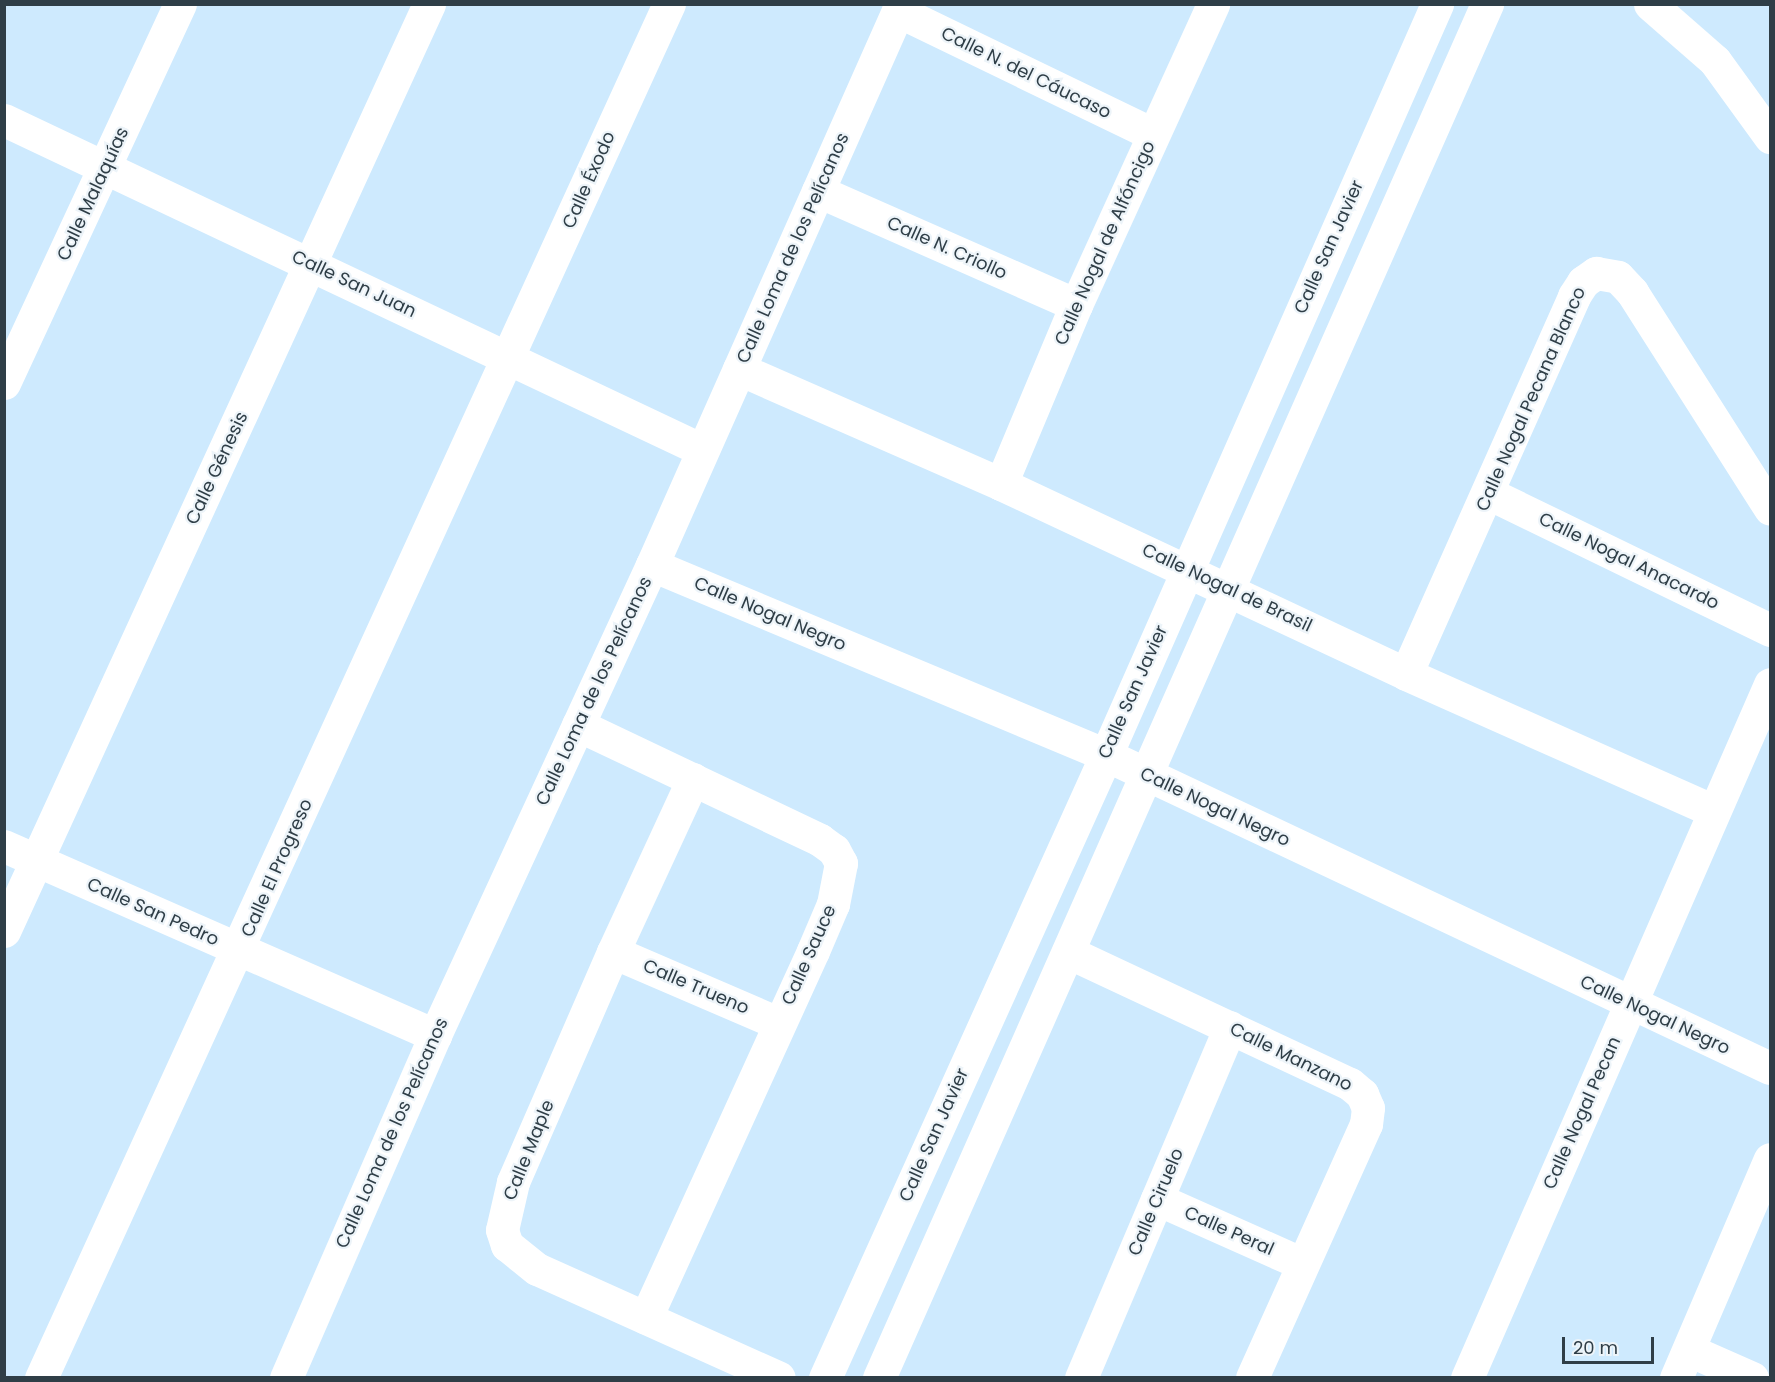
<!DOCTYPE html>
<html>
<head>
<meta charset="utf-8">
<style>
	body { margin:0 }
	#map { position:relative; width:1775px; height:1382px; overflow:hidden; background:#ceeafe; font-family:Poppins,sans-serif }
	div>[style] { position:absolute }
	.minor>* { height:33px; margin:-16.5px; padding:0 16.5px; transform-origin:16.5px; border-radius:16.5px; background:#fff }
	.tertiary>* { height:33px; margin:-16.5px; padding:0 16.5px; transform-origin:16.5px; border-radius:16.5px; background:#fff }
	span { translate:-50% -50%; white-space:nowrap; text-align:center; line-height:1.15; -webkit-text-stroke:4.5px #edf4f9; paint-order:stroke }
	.street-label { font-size:18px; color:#2f3e47 }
	.frame { position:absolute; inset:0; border:6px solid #2f3e47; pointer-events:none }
	.scale { position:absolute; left:1562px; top:1337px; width:92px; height:27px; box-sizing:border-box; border:3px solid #2f3e47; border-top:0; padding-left:8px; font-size:18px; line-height:21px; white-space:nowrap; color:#2f3e47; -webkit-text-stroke:4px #edf4f9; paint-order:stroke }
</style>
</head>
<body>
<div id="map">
	<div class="minor">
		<i style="left:1650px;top:4px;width:86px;rotate:41.2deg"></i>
		<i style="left:1715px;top:61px;width:94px;rotate:54.1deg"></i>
		<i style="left:898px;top:11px;width:283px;rotate:25.8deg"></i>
		<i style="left:4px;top:120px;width:772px;rotate:25.3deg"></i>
		<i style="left:818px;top:191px;width:282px;rotate:23.8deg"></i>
		<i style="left:739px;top:369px;width:286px;rotate:23.7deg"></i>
		<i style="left:1001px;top:484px;width:447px;rotate:25.1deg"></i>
		<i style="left:1406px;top:674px;width:336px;rotate:24deg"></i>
		<i style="left:4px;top:383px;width:418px;rotate:-65.1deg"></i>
		<i style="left:1001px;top:484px;width:194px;rotate:-67.3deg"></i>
		<i style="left:1076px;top:305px;width:331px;rotate:-65.5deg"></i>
		<i style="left:1488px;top:493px;width:314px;rotate:25.9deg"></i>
		<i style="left:652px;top:565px;width:492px;rotate:22.7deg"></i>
		<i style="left:1106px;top:755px;width:734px;rotate:25.24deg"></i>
		<i style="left:1406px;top:674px;width:414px;rotate:-66deg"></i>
		<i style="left:1574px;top:296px;width:17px;rotate:-57deg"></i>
		<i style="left:1583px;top:282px;width:16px;rotate:-35deg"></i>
		<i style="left:1596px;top:273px;width:22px;rotate:10deg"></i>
		<i style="left:1618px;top:277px;width:21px;rotate:47deg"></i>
		<i style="left:1632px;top:292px;width:257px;rotate:57.5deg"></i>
		<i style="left:578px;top:725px;width:268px;rotate:25.4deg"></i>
		<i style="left:820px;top:840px;width:17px;rotate:36deg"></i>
		<i style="left:834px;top:850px;width:15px;rotate:62deg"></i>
		<i style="left:841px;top:863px;width:42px;rotate:101deg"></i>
		<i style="left:833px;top:904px;width:51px;rotate:113.1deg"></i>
		<i style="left:813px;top:951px;width:403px;rotate:114.5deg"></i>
		<i style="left:693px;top:779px;width:191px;rotate:114.8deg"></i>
		<i style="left:613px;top:952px;width:251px;rotate:113.5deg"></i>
		<i style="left:513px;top:1182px;width:49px;rotate:102.9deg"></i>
		<i style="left:502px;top:1230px;width:16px;rotate:72deg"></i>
		<i style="left:507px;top:1245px;width:38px;rotate:39deg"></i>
		<i style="left:537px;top:1269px;width:265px;rotate:24.2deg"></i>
		<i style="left:4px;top:846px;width:471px;rotate:23.7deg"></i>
		<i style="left:4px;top:931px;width:1020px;rotate:-65.37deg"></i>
		<i style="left:613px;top:952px;width:180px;rotate:23.3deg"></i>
		<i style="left:1068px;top:952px;width:311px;rotate:25.1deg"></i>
		<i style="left:1350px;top:1084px;width:16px;rotate:40deg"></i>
		<i style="left:1362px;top:1094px;width:15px;rotate:67deg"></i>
		<i style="left:1368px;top:1108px;width:16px;rotate:97deg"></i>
		<i style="left:1366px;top:1124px;width:278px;rotate:114.2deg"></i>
		<i style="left:1157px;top:1199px;width:158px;rotate:24deg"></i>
		<i style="left:1691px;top:1351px;width:67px;rotate:23.9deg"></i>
		<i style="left:41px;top:1378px;width:1511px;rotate:-65.44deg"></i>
		<i style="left:286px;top:1378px;width:374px;rotate:-66.5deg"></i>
		<i style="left:435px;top:1035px;width:518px;rotate:-65.22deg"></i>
		<i style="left:652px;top:565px;width:614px;rotate:-66.07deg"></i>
		<i style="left:1081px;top:1378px;width:381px;rotate:-67deg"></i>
		<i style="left:1467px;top:1378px;width:757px;rotate:-66.41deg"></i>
		<i style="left:1676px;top:1378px;width:238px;rotate:-66.8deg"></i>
	</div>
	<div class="tertiary">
		<i style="left:825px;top:1378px;width:683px;rotate:-65.72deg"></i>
		<i style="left:1106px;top:755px;width:821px;rotate:-66.21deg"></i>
		<i style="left:879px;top:1378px;width:1503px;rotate:-66.13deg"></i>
	</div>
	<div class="street-label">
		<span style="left:1026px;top:73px;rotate:26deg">Calle N. del Cáucaso</span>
		<span style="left:589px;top:180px;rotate:-66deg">Calle Éxodo</span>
		<span style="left:93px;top:194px;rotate:-65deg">Calle Malaquías</span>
		<span style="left:1105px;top:243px;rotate:-66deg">Calle Nogal de Alfóncigo</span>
		<span style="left:1329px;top:247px;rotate:-66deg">Calle San Javier</span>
		<span style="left:793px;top:248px;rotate:-66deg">Calle Loma de los Pelícanos</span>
		<span style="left:947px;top:248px;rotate:24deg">Calle N. Criollo</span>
		<span style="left:354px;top:284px;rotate:25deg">Calle San Juan</span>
		<span style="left:1531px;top:399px;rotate:-66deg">Calle Nogal Pecana Blanco</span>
		<span style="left:217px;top:468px;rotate:-65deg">Calle Génesis</span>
		<span style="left:1629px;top:561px;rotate:26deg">Calle Nogal Anacardo</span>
		<span style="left:1227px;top:588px;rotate:25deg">Calle Nogal de Brasil</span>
		<span style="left:770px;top:614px;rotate:23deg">Calle Nogal Negro</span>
		<span style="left:594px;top:691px;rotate:-65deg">Calle Loma de los Pelícanos</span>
		<span style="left:1133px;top:692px;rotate:-66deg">Calle San Javier</span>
		<span style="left:1215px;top:807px;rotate:25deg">Calle Nogal Negro</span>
		<span style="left:277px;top:868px;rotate:-66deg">Calle El Progreso</span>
		<span style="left:153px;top:912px;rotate:24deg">Calle San Pedro</span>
		<span style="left:809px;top:955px;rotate:-66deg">Calle Sauce</span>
		<span style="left:696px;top:987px;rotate:23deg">Calle Trueno</span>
		<span style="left:1655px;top:1015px;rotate:25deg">Calle Nogal Negro</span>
		<span style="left:1291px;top:1057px;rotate:26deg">Calle Manzano</span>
		<span style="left:1582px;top:1113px;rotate:-66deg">Calle Nogal Pecan</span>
		<span style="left:392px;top:1133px;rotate:-66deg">Calle Loma de los Pelícanos</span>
		<span style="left:934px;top:1135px;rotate:-66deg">Calle San Javier</span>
		<span style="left:529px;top:1150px;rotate:-68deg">Calle Maple</span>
		<span style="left:1156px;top:1202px;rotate:-67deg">Calle Ciruelo</span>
		<span style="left:1229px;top:1231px;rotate:24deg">Calle Peral</span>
	</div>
	<div class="frame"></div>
	<div class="scale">20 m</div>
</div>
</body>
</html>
